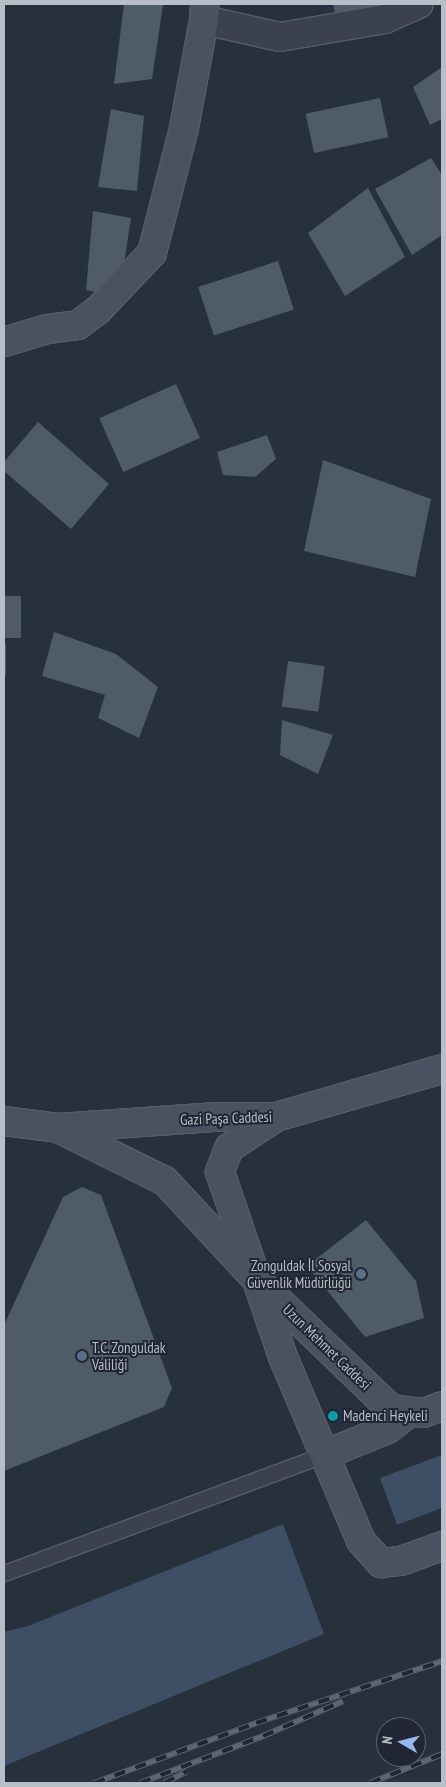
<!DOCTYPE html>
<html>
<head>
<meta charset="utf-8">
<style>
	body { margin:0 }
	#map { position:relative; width:446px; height:1787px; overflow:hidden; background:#27303d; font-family:"PT Sans Narrow",sans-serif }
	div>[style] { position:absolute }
	.water>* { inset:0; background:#3e4e64 }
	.building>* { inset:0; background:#505b68; transform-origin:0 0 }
	.roads { filter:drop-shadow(1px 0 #565d68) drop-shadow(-1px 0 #565d68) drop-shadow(0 1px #565d68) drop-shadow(0 -1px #565d68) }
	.lane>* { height:15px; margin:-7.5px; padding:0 7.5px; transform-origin:7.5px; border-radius:7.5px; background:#3b424d }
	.street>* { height:28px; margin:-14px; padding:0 14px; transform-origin:14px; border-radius:14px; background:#3b424d }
	.secondary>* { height:28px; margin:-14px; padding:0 14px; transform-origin:14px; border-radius:14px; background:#495260 }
	.rail>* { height:5.5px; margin-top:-2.75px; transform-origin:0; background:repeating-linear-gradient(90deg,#202732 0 11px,#5d6774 0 22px); box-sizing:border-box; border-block:1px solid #5d6774 }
	.dots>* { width:14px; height:14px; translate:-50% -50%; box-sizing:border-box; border:2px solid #202732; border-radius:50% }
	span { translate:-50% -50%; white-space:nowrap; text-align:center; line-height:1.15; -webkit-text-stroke:4px #202732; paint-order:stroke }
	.street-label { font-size:15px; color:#b7bec8 }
	.poi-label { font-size:15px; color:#b7bec8 }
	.right { translate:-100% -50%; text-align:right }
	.left { translate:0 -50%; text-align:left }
	.frame { position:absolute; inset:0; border:5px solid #b7bec8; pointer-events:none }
	.north { position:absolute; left:376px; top:1717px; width:50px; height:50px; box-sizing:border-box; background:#202732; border:1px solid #5c636e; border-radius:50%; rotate:278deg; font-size:14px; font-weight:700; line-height:20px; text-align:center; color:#b7bec8 }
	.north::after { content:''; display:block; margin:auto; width:18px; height:22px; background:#95b8ef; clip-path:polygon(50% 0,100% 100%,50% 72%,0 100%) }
</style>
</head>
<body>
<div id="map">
	<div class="water">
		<i style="clip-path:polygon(442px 1455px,442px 1508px,397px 1525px,380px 1478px)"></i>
		<i style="clip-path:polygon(283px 1524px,324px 1634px,4px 1766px,4px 1632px,28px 1626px)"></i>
	</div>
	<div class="building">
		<i style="clip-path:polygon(124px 4px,163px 5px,152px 79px,114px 84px)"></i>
		<i style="clip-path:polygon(333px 4px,391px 4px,336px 18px)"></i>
		<i style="clip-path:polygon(442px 67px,442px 119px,430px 125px,413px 87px)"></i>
		<i style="left:380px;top:98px;width:40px;height:76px;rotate:78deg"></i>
		<i style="clip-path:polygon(111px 109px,144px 116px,137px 191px,98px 187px)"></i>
		<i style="clip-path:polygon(431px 158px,442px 175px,442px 235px,412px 255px,375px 189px)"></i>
		<i style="clip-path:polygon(368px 188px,405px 257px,345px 296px,308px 233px)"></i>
		<i style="clip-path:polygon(93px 211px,131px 218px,119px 297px,86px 290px)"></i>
		<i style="left:278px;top:261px;width:51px;height:84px;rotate:72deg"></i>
		<i style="left:176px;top:384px;width:59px;height:84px;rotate:66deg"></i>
		<i style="clip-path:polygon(38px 422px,109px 484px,71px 529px,4px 471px,4px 462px)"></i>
		<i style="clip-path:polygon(267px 435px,276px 459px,255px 477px,223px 475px,217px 452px)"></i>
		<i style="clip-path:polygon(323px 460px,431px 499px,415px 577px,304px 551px)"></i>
		<i style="left:21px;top:596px;width:42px;height:17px;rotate:90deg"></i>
		<i style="clip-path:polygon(54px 632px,116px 654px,158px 687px,139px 738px,98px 718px,105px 695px,42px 676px)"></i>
		<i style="left:4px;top:644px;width:2px;height:31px"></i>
		<i style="left:288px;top:661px;width:37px;height:46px;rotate:8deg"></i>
		<i style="clip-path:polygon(282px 720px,333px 735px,318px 774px,280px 755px)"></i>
		<i style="clip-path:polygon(82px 1187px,101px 1195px,172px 1388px,164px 1407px,4px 1471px,4px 1325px,63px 1197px)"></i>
		<i style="clip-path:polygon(366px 1220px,416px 1281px,424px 1318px,365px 1337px,307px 1266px)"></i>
	</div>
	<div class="roads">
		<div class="lane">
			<i style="left:4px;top:1573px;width:343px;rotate:-20.3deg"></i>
		</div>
		<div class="street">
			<i style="left:204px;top:20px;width:78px;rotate:12.6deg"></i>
			<i style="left:280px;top:37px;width:107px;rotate:-9.7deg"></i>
			<i style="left:385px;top:19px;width:37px;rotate:-24deg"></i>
		</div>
		<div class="secondary">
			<i style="left:4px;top:342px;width:45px;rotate:-16.8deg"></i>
			<i style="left:47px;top:329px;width:31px;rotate:-7deg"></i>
			<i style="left:78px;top:325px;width:26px;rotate:-37deg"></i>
			<i style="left:99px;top:309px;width:77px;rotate:-46.6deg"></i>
			<i style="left:152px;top:253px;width:129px;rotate:-75.6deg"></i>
			<i style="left:184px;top:128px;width:110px;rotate:-79.5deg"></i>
			<i style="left:204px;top:20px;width:16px;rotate:-86deg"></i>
			<i style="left:276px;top:1117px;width:56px;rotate:146.6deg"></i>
			<i style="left:229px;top:1148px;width:26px;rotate:111deg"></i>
			<i style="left:220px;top:1172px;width:195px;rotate:71.2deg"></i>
			<i style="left:283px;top:1357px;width:200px;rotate:67deg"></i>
			<i style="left:361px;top:1541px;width:30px;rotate:48deg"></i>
			<i style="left:381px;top:1563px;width:20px;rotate:-6deg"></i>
			<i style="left:401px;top:1561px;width:44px;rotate:-20.1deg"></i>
			<i style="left:4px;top:1121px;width:54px;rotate:7.4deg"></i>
			<i style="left:58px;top:1128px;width:156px;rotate:-4deg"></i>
			<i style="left:214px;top:1117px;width:62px"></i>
			<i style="left:276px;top:1117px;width:173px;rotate:-16.1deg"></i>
			<i style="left:58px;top:1128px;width:119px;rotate:26.4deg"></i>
			<i style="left:165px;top:1181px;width:138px;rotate:47.1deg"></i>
			<i style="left:259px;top:1282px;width:183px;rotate:43.9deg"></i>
			<i style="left:391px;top:1409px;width:33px;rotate:7deg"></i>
			<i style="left:424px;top:1413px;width:19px;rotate:-21deg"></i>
			<i style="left:326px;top:1454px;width:67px;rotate:-22deg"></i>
			<i style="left:388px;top:1429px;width:28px;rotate:-38deg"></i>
		</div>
	</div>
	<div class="rail">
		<i style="left:94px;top:1783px;width:173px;rotate:-20.3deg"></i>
		<i style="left:256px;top:1723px;width:196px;rotate:-18.4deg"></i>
		<i style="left:140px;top:1783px;width:132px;rotate:-20.9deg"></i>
		<i style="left:263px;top:1736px;width:87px;rotate:-23.6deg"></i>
		<i style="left:164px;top:1783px;width:25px;rotate:-27deg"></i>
		<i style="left:370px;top:1783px;width:78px;rotate:-21.9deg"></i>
	</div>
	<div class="dots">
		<i style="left:361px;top:1274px;background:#5c6f8a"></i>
		<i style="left:82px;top:1356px;background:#5c6f8a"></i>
		<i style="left:333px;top:1416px;background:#0f9aa8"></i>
	</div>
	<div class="street-label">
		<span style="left:226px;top:1118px;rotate:-2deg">Gazi Paşa Caddesi</span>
		<span style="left:327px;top:1347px;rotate:44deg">Uzun Mehmet Caddesi</span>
	</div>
	<div class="poi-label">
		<span class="right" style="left:351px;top:1274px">Zonguldak İl Sosyal<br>Güvenlik Müdürlüğü</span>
		<span class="left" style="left:92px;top:1356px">T.C. Zonguldak<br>Valiliği</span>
		<span class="left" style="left:343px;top:1416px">Madenci Heykeli</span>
	</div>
	<div class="frame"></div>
	<div class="north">N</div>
</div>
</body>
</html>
